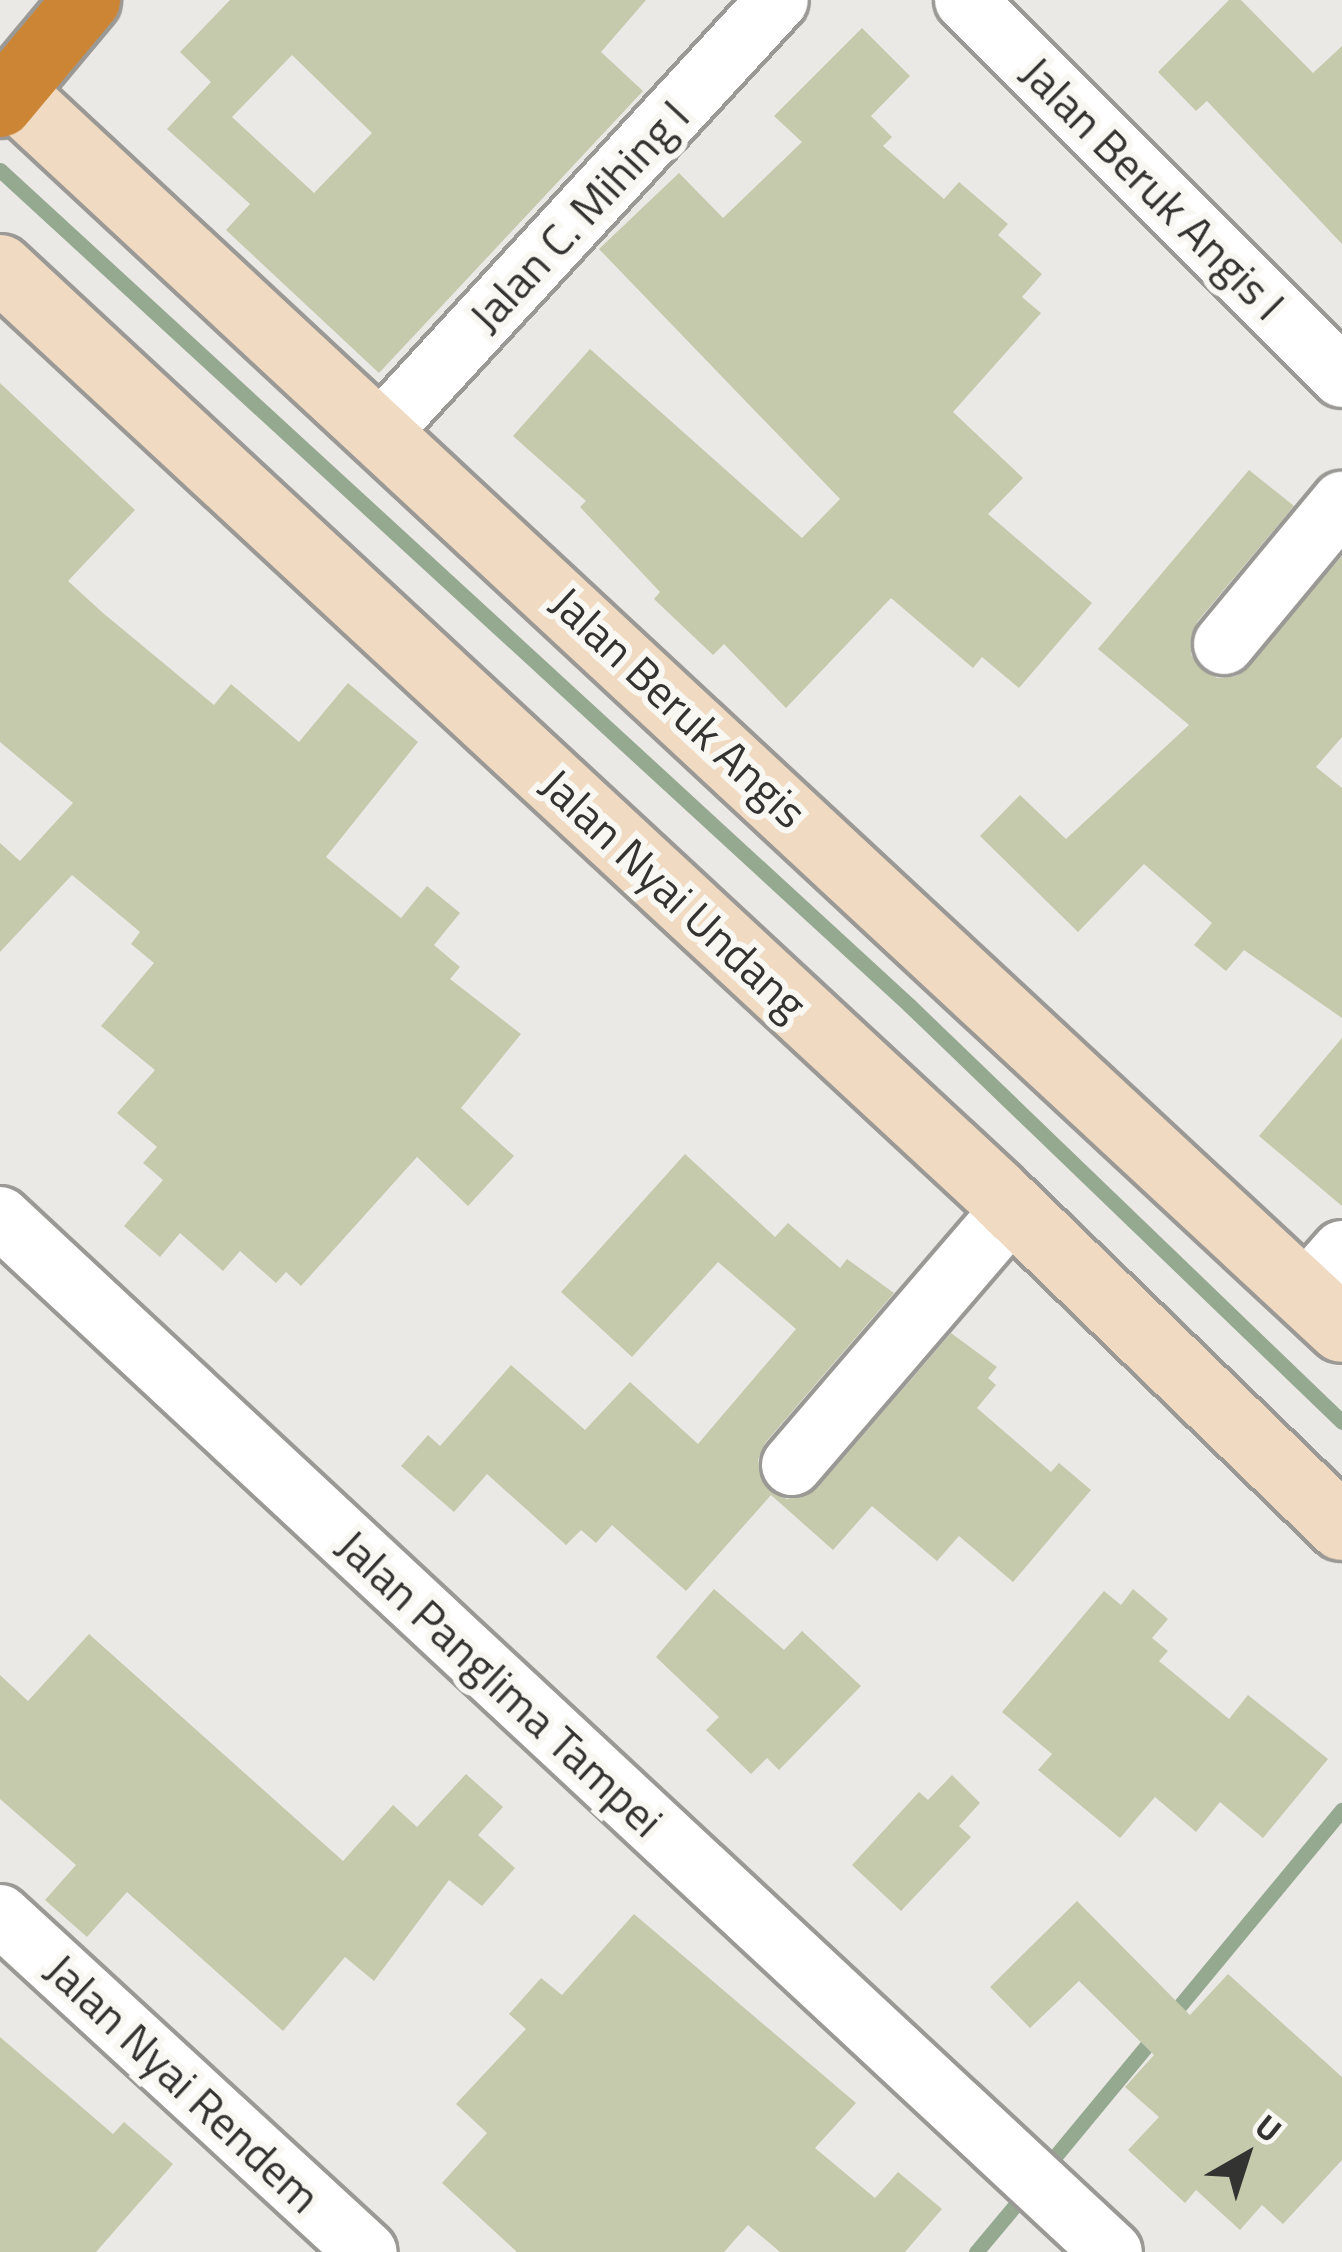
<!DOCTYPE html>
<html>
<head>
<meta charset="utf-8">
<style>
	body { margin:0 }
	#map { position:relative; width:1342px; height:2252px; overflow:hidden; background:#ebe9e5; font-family:"Titillium Web",sans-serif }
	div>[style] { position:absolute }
	.stream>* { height:15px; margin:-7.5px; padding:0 7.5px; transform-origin:7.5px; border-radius:7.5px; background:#95a890 }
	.building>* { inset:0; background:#c5caac }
	.roads { filter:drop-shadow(3px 0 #9b9995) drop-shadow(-3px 0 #9b9995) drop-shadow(0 3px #9b9995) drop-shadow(0 -3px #9b9995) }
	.street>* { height:60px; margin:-30px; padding:0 30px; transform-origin:30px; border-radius:30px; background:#fff }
	.secondary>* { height:66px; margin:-33px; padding:0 33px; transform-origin:33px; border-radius:33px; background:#f0dac2 }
	.highway>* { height:66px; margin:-33px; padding:0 33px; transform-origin:33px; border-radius:33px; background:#cc8534 }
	span { translate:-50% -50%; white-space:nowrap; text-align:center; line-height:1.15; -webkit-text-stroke:12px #f9f7f2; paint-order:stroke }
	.street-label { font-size:45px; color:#333331 }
	.north { position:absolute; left:1186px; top:2096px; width:120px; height:120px; -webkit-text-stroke:9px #f9f7f2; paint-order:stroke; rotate:39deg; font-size:33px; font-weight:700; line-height:48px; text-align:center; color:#333331 }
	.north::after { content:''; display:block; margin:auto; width:42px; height:54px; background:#333331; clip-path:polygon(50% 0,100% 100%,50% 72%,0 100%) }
</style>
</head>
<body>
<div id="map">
	<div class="stream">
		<i style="left:0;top:170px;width:1234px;rotate:42.57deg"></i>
		<i style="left:909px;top:1005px;width:601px;rotate:43.92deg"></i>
		<i style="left:1043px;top:2171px;width:469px;rotate:-50.4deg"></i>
		<i style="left:976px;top:2252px;width:81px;rotate:-50deg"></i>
	</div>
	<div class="building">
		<i style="clip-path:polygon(evenodd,230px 0,646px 0,601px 52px,643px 91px,379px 373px,226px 230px,250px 204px,167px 129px,211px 82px,180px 52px,230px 0,292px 55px,372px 133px,314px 193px,232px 117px,292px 55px)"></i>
		<i style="clip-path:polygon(1229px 0,1241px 0,1313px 73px,1342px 46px,1342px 244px,1207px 101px,1196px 111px,1158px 72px)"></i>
		<i style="clip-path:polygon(862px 28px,910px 76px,871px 116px,892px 137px,883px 146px,944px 199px,959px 182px,1008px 224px,998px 235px,1042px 274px,1022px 297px,1041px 313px,953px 412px,1023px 478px,988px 514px,1092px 603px,1019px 688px,982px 657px,973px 668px,891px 598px,786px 708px,724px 644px,713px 655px,654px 599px,660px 592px,580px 507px,586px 501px,513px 436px,590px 349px,802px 538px,840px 499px,599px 249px,679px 173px,723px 218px,802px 142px,774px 116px)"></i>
		<i style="clip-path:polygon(0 383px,135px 510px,68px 581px,103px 613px,214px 705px,231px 684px,299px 742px,348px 683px,418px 742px,326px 857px,401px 918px,427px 886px,460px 913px,434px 945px,460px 967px,450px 979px,521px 1034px,461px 1108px,514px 1156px,468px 1206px,417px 1157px,301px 1286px,286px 1272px,276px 1283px,240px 1251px,223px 1271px,180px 1233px,160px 1257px,124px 1226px,163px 1180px,143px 1163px,157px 1147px,117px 1113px,155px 1070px,101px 1026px,154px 963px,131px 944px,140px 932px,72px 875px,0 952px,0 843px,20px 861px,73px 803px,0 742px)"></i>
		<i style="clip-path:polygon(1249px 470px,1294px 506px,1197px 622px,1191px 655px,1217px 678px,1237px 676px,1342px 556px,1342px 737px,1316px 767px,1342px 788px,1342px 1018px,1244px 950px,1226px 971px,1194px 945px,1212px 923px,1144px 864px,1078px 932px,980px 836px,1020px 795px,1066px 839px,1189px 725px,1098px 649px)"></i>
		<i style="clip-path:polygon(1342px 1038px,1342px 1206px,1259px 1136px)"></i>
		<i style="clip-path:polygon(685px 1154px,775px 1237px,788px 1223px,840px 1268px,847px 1259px,894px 1293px,765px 1443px,758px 1460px,769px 1490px,787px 1499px,817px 1488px,951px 1333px,997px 1367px,988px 1378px,996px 1385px,977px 1408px,1051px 1472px,1059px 1463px,1091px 1490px,1013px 1582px,959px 1536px,937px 1561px,872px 1506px,833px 1550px,771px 1495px,686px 1591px,612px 1525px,596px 1543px,581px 1530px,566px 1545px,487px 1474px,454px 1512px,401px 1466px,428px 1435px,440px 1446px,511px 1365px,585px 1430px,630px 1382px,698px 1444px,796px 1329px,718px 1262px,632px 1357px,561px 1292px)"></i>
		<i style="clip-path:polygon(714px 1589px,784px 1650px,802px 1631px,861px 1686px,779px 1770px,767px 1758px,751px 1774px,706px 1730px,719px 1717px,656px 1657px)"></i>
		<i style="clip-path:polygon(1133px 1589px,1168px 1619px,1152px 1638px,1168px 1651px,1159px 1661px,1229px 1719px,1248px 1695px,1328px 1759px,1263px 1838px,1220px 1802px,1196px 1832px,1155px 1797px,1120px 1838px,1038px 1770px,1052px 1754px,1002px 1712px,1104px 1591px,1121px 1605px)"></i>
		<i style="clip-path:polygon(89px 1634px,343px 1861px,393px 1805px,417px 1827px,466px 1774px,503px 1807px,478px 1835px,515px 1868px,482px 1906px,449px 1880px,374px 1981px,345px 1957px,283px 2031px,127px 1892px,87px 1937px,45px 1900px,76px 1865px,0 1799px,0 1675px,28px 1701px)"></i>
		<i style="clip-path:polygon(952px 1775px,980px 1803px,959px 1826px,971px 1837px,901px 1911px,852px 1865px,919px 1792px,928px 1800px)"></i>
		<i style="clip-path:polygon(1077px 1901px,1190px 2015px,1228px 1974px,1342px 2077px,1342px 2160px,1283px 2224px,1262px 2205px,1240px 2230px,1196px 2190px,1185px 2203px,1128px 2150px,1159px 2117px,1125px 2087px,1154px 2055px,1079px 1981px,1030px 2028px,990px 1987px)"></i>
		<i style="clip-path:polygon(634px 1914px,856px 2103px,815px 2148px,875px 2198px,898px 2172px,942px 2209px,905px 2252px,780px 2252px,748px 2225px,724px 2252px,517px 2252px,442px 2183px,487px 2133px,456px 2104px,526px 2029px,509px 2014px,541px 1978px,562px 1995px)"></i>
		<i style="clip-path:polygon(0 2037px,113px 2134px,124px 2122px,173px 2164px,96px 2252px,0 2252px)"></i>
	</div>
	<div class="roads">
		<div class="street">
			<i style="left:965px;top:0;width:533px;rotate:45deg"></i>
			<i style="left:380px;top:432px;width:587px;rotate:-47.35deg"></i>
			<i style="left:1224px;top:644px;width:185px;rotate:-50.3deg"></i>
			<i style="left:0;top:1217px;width:1519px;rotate:42.95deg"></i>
			<i style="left:1305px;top:1293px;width:56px;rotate:-48.6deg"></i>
			<i style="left:792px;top:1465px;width:339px;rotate:-49.3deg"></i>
			<i style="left:0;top:1915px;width:498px;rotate:42.6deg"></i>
		</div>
		<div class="secondary">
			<i style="left:10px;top:91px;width:1818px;rotate:42.91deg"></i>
			<i style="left:0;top:268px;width:1360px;rotate:42.85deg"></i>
			<i style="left:997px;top:1193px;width:480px;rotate:44.1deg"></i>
		</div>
		<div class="highway">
			<i style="left:0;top:104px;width:136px;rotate:-50.1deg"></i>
		</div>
	</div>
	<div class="street-label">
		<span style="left:1153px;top:188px;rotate:45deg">Jalan Beruk Angis I</span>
		<span style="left:579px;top:216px;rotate:-47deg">Jalan C. Mihing I</span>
		<span style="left:679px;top:707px;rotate:43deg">Jalan Beruk Angis</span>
		<span style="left:674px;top:894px;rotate:43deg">Jalan Nyai Undang</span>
		<span style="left:500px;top:1683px;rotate:43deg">Jalan Panglima Tampei</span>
		<span style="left:183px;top:2083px;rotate:43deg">Jalan Nyai Rendem</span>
	</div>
	<div class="north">U</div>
</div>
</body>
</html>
